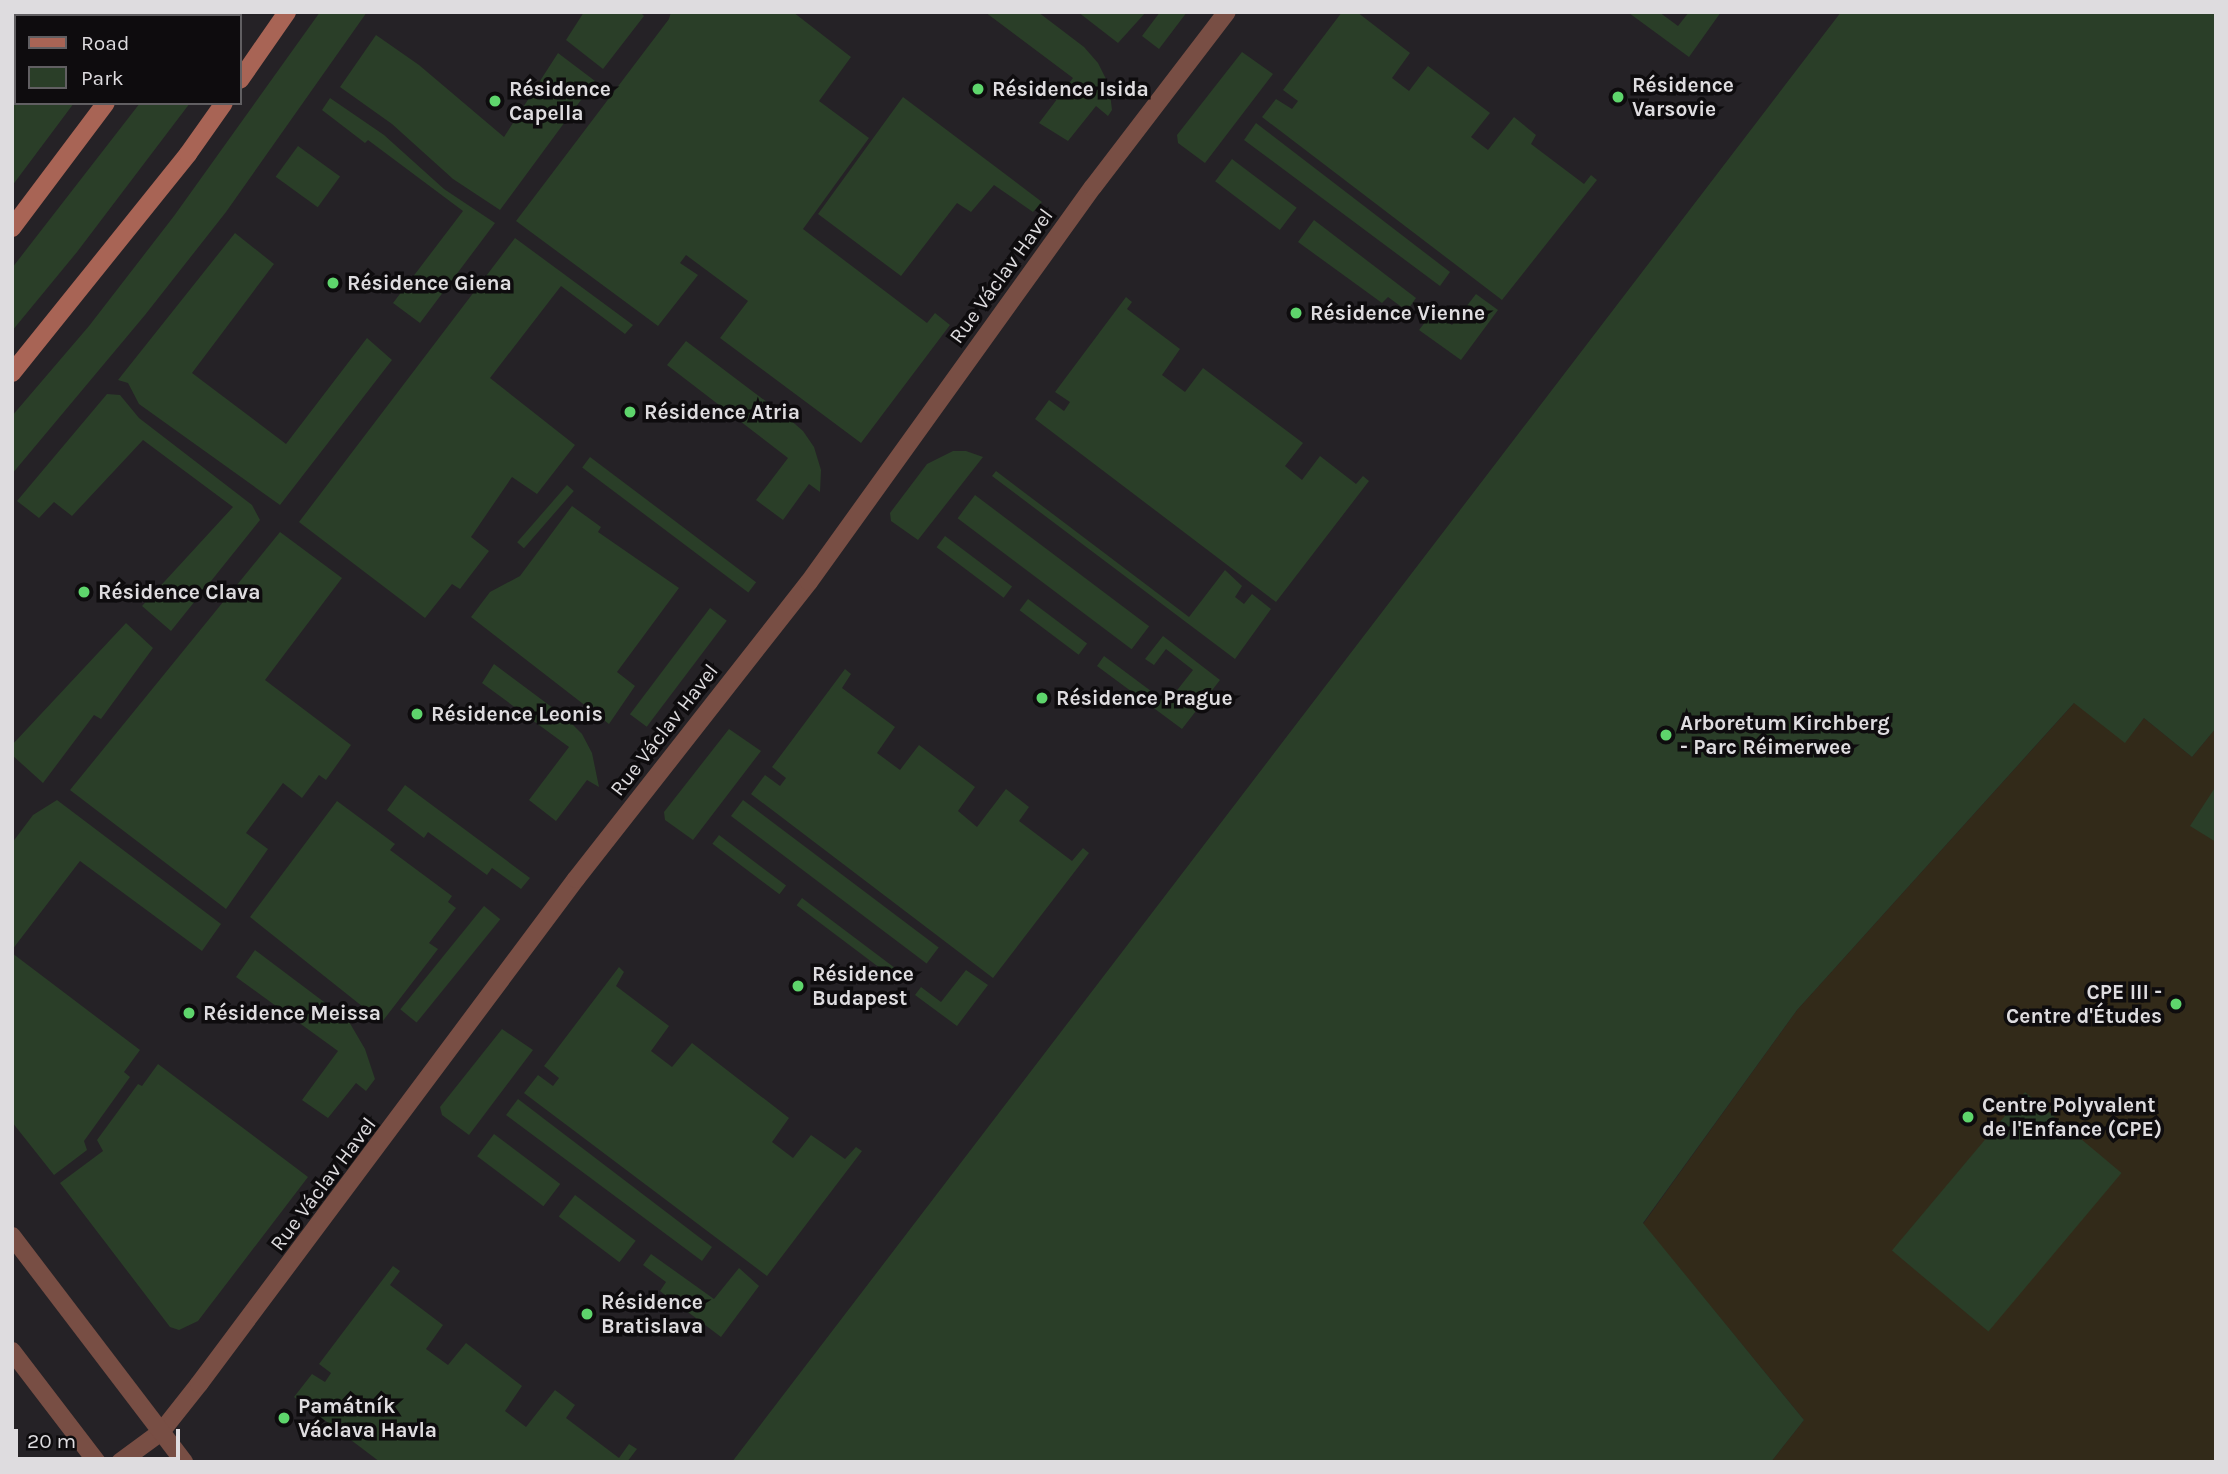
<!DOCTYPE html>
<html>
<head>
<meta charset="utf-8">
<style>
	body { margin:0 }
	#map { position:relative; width:2228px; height:1474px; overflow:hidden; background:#252226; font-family:Karla,sans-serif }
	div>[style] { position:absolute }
	.education>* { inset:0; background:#322a19 }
	.green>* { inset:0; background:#2a3e28; transform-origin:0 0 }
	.minor>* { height:18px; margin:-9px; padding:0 9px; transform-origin:9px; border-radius:9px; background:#784e44 }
	.tertiary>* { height:18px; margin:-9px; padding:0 9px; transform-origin:9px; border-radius:9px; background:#784e44 }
	.secondary>* { height:18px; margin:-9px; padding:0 9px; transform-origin:9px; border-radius:9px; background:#a86455 }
	.dots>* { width:19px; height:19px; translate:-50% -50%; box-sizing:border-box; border:4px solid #0e0c0e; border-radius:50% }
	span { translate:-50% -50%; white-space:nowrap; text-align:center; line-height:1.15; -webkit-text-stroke:7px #0e0c0e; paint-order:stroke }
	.poi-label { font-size:21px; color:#dedcdf; font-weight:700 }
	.left { translate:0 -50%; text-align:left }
	.right { translate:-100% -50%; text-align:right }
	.street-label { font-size:21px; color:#dedcdf }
	.frame { position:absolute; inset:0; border:14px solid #dedcdf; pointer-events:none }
	.legend { position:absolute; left:14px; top:14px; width:228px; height:91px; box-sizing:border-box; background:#0e0c0e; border:2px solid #615f62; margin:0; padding:9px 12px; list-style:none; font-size:21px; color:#dedcdf }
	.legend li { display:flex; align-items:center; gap:14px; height:35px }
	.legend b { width:35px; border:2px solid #615f62 }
	.scale { position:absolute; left:14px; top:1429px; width:166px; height:32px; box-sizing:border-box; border:4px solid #dedcdf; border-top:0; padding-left:9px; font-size:21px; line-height:24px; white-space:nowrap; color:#dedcdf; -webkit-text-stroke:5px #0e0c0e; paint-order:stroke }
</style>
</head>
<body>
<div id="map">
	<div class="education">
		<i style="clip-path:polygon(2075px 702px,2125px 742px,2144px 718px,2192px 757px,2216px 728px,2216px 1462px,1771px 1462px,1804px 1420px,1643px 1224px,1797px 1010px)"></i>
	</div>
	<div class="green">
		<i style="left:38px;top:12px;width:102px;height:4px"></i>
		<i style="clip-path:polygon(320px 12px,367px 12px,226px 212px,145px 315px,12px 474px,12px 416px,89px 326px,174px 216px)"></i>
		<i style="clip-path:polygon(584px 12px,640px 12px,644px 16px,603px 69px,566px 40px)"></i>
		<i style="clip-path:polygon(671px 12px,793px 12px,851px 57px,819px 101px,869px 138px,803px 229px,927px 323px,935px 313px,950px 325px,861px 443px,720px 338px,748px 301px,686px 255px,680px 263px,698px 275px,658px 326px,516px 221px,669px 19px)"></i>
		<i style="clip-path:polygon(985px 12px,1038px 12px,1084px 47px,1098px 63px,1109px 85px,1112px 110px,1108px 116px,1096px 106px,1068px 141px,1039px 123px,1073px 78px)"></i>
		<i style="clip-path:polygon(1078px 12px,1146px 12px,1118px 43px)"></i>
		<i style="clip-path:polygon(1160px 12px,1187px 12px,1159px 49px,1142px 36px)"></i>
		<i style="clip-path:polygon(1342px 12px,1357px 12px,1410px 53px,1392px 78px,1409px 91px,1428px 66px,1490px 113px,1471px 137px,1488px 150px,1514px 117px,1536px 135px,1531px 144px,1584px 184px,1591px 175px,1597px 180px,1502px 300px,1262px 117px,1276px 99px,1292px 109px,1298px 101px,1283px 90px)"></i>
		<i style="clip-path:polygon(1659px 12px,1678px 26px,1689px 12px,1721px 12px,1689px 57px,1629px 13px)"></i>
		<i style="clip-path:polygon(1841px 12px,2216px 12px,2216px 728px,2192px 757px,2144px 718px,2125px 743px,2074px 703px,1797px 1010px,1643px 1223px,1804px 1420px,1771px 1462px,732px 1462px)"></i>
		<i style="clip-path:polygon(376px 35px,419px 65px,504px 137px,558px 53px,595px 81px,500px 210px,453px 179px,392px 124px,340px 87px)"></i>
		<i style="clip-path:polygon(16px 43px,16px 103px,74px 103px,12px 186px,12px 46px)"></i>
		<i style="clip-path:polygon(1242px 52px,1273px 74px,1205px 163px,1178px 143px,1177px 135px)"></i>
		<i style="clip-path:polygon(903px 97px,1042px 202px,1033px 212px,994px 185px,971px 212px,957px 203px,901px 276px,818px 214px)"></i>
		<i style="clip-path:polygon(330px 98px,384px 135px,444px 189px,495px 223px,420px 323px,393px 303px,463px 211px,368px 140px,365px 143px,322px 110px)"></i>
		<i style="clip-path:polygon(140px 103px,190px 103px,77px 252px,12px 331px,12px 268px)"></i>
		<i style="clip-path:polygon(1256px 123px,1450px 272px,1440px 286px,1244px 140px)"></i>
		<i style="left:298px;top:146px;width:52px;height:38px;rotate:36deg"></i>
		<i style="left:1232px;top:159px;width:81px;height:28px;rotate:37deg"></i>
		<i style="clip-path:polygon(1314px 220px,1416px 298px,1407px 311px,1388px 297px,1382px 303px,1298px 242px)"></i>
		<i style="clip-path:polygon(235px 233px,274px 264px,192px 373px,286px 444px,367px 338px,392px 360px,280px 505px,139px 404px,128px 383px,118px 380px)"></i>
		<i style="clip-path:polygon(515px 238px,633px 325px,625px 334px,561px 286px,490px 378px,575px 445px,537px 494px,512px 477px,471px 537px,489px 551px,460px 589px,452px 584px,425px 618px,299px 522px)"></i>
		<i style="clip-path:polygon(1476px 294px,1498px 310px,1461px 360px,1419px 330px,1433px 312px,1452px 325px)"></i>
		<i style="clip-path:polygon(1126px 297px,1132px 302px,1127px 309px,1180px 349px,1162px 375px,1185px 392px,1203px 368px,1303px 443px,1285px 466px,1302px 480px,1320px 456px,1356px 484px,1363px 476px,1369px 481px,1276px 602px,1035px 419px,1049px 400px,1064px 411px,1070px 402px,1055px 392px)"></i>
		<i style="clip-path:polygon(686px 341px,788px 418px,803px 431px,814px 447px,821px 470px,820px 492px,809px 484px,783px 520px,756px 500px,788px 458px,667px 365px)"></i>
		<i style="clip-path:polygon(107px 394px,120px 395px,139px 418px,252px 505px,260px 520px,171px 631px,142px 606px,233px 507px,143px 440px,72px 516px,54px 502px,39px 518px,17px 501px)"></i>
		<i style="clip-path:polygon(953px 451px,966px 451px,983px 457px,918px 540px,891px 521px,890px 513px,927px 464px)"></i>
		<i style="left:590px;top:457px;width:208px;height:13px;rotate:37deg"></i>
		<i style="clip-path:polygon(996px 471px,1189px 617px,1225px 570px,1242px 586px,1235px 597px,1244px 604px,1252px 594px,1271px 609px,1235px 659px,992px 476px)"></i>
		<i style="left:567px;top:485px;width:9px;height:76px;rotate:41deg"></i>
		<i style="left:975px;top:495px;width:218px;height:29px;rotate:37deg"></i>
		<i style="clip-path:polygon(572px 506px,601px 527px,598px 532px,679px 588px,617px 672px,635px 686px,609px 724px,471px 617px,490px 592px,520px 576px)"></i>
		<i style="clip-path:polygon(280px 532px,342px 578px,265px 680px,351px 745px,326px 780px,319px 775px,302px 798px,283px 783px,246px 833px,268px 849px,226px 909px,70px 790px)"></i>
		<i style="left:945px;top:536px;width:84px;height:14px;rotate:37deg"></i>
		<i style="left:1028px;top:599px;width:74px;height:14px;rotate:37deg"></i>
		<i style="left:710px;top:608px;width:21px;height:133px;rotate:37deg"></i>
		<i style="clip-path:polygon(126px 623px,153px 648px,101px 719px,94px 715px,43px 783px,12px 755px,12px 745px)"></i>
		<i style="clip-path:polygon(1163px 636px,1220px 680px,1182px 729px,1097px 666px,1104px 656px,1167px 703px,1193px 670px,1166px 649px,1154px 665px,1145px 659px)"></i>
		<i style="clip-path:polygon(494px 664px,565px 717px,582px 734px,592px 753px,599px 787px,587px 780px,556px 821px,529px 800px,569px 747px,482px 683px)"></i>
		<i style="clip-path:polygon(845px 669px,851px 674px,842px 688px,895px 727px,877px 753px,900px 770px,919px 745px,975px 787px,958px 811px,977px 827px,1006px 789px,1029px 807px,1019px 821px,1072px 861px,1083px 848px,1089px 853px,993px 978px,751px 794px,765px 775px,780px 786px,786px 778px,772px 767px)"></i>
		<i style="clip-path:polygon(729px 729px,761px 751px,693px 840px,665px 820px,664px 812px)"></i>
		<i style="clip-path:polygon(405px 785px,530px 878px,521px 889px,492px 868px,487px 875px,428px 832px,424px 838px,387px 810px)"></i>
		<i style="clip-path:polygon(2216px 786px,2216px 842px,2190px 826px)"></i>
		<i style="clip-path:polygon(57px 800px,221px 924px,202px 951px,80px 861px,12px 950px,12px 843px,33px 815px)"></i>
		<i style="left:743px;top:800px;width:245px;height:20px;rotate:37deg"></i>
		<i style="clip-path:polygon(337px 801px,395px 844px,390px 850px,452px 896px,448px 902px,456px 908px,429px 943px,438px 949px,382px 1022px,250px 917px)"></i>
		<i style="left:719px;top:835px;width:84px;height:11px;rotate:37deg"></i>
		<i style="left:802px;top:898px;width:128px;height:9px;rotate:37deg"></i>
		<i style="left:484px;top:906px;width:21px;height:133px;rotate:39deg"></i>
		<i style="clip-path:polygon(255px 950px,348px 1020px,365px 1049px,375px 1079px,366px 1091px,356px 1083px,328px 1118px,302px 1100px,338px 1051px,236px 977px)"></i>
		<i style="clip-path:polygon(12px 953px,140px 1050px,124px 1072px,130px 1077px,84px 1141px,87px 1150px,54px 1175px,12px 1122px)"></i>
		<i style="clip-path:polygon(619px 967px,624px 972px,616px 986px,669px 1026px,651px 1051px,672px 1067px,692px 1043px,789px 1118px,772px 1142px,793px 1158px,811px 1135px,845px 1159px,856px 1147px,862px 1151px,767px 1276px,524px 1093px,538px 1075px,553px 1086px,559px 1078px,544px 1066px)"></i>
		<i style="clip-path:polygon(966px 970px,988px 985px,957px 1026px,915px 995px,921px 987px,941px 1002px)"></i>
		<i style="clip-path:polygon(502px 1029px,533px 1050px,469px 1135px,442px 1115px,440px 1107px)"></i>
		<i style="clip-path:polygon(158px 1064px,308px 1177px,198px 1321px,179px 1330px,170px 1327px,60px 1183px,103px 1151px,97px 1140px,138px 1084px,142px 1086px)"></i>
		<i style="left:2025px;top:1092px;width:126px;height:207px;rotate:40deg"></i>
		<i style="clip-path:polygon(518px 1099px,712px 1247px,702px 1261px,506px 1115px)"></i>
		<i style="left:494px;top:1134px;width:83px;height:28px;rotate:37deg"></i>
		<i style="left:575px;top:1195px;width:76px;height:27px;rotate:37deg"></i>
		<i style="clip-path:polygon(651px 1254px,714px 1299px,739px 1268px,759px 1286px,721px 1337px,660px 1291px,666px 1282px,643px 1265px)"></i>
		<i style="clip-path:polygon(393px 1266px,400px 1271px,390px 1285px,443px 1325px,426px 1349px,448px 1365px,466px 1343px,522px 1386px,505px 1411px,526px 1427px,555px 1390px,575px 1405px,566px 1418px,619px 1458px,629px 1444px,637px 1449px,627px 1462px,380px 1462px,294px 1397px,312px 1374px,325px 1382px,331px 1373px,319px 1364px)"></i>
	</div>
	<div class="minor">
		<i style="left:120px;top:1462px;width:51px;rotate:-36.2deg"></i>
		<i style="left:161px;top:1432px;width:61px;rotate:-51.6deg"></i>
		<i style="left:199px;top:1384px;width:630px;rotate:-53.26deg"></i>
		<i style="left:576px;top:879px;width:377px;rotate:-51.9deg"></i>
		<i style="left:809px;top:582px;width:486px;rotate:-54.3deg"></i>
		<i style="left:1093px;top:187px;width:220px;rotate:-52.6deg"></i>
	</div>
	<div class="tertiary">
		<i style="left:12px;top:1236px;width:284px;rotate:52.7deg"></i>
		<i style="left:12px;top:1351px;width:140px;rotate:52.6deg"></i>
	</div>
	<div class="secondary">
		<i style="left:169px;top:16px;width:4px;rotate:-63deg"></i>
		<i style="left:240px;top:80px;width:83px;rotate:-55.3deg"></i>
		<i style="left:12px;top:228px;width:156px;rotate:-53.1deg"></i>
		<i style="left:12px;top:373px;width:281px;rotate:-51.2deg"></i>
		<i style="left:188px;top:154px;width:62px;rotate:-54.8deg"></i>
	</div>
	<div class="dots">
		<i style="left:978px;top:89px;background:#5ed56c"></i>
		<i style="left:1618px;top:97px;background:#5ed56c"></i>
		<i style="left:495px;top:101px;background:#5ed56c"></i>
		<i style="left:333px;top:283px;background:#5ed56c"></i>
		<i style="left:1296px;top:313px;background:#5ed56c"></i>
		<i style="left:630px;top:412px;background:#5ed56c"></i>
		<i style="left:84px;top:592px;background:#5ed56c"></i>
		<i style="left:1042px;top:698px;background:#5ed56c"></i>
		<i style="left:417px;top:714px;background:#5ed56c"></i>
		<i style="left:1666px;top:735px;background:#5ed56c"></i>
		<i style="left:798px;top:986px;background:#5ed56c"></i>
		<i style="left:2176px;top:1004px;background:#5ed56c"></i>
		<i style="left:189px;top:1013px;background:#5ed56c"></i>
		<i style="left:1968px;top:1117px;background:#5ed56c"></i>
		<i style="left:587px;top:1314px;background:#5ed56c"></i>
		<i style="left:284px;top:1418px;background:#5ed56c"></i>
	</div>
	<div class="poi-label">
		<span class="left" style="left:1632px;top:97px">Résidence<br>Varsovie</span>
		<span class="left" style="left:509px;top:101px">Résidence<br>Capella</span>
		<span class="left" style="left:992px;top:89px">Résidence Isida</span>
		<span class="left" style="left:347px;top:283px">Résidence Giena</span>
		<span class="left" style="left:1310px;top:313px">Résidence Vienne</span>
		<span class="left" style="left:644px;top:412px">Résidence Atria</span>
		<span class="left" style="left:98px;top:592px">Résidence Clava</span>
		<span class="left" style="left:1056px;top:698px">Résidence Prague</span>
		<span class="left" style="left:431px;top:714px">Résidence Leonis</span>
		<span class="left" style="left:1680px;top:735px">Arboretum Kirchberg<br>- Parc Réimerwee</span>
		<span class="left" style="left:812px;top:986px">Résidence<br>Budapest</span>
		<span class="right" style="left:2162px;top:1004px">CPE III -<br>Centre d'Études</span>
		<span class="left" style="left:203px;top:1013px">Résidence Meissa</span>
		<span class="left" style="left:1982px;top:1117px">Centre Polyvalent<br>de l'Enfance (CPE)</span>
		<span class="left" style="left:601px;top:1314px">Résidence<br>Bratislava</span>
		<span class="left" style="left:298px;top:1418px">Památník<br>Václava Havla</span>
	</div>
	<div class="street-label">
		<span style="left:1001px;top:276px;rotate:-54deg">Rue Václav Havel</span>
		<span style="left:664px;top:730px;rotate:-52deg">Rue Václav Havel</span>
		<span style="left:323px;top:1184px;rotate:-53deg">Rue Václav Havel</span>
	</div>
	<div class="frame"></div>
	<ul class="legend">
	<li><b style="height:9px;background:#a86455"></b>Road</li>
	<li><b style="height:19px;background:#2a3e28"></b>Park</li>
	</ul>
	<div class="scale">20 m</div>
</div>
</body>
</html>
